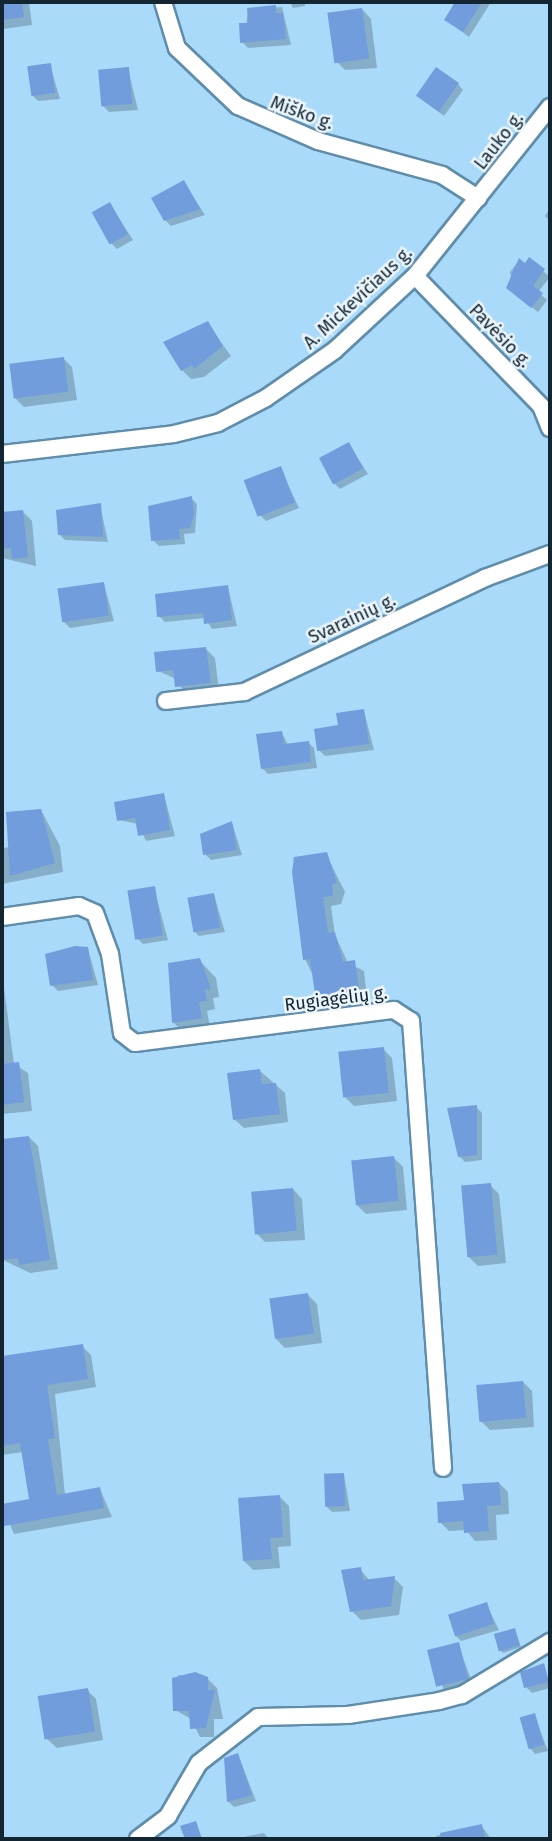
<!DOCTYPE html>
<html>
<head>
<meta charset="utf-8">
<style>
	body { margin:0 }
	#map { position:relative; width:552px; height:1841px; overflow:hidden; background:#a9dafa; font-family:"Fira Sans",sans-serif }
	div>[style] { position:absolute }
	.shadow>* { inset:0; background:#0003; transform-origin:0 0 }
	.building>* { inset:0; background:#719ddd; transform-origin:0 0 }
	.roads { filter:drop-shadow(2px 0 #5f8daa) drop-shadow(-2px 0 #5f8daa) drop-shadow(0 2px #5f8daa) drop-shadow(0 -2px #5f8daa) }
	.street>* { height:16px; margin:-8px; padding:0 8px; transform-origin:8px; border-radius:8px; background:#fff }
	span { translate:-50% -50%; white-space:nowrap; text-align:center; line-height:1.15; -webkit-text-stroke:5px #ebf5fb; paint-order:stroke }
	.street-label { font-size:18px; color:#122531 }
	.frame { position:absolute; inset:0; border:4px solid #122531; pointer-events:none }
</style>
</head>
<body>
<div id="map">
	<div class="shadow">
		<i style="clip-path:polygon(2px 2px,29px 2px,32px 25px,3px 29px)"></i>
		<i style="clip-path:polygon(290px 2px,305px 2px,305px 6px,293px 8px)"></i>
		<i style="clip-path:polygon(455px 2px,491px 2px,469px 37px,446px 20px)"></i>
		<i style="clip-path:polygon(282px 7px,291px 45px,248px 48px,242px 42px,249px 9px)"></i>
		<i style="clip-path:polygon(362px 9px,371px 19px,377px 68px,345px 70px,336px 61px)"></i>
		<i style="clip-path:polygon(50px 65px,60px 99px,38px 101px,32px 95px)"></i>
		<i style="clip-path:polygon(128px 69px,138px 110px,109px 112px,103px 106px)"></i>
		<i style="clip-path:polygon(458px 84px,463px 90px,444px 116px,424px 101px)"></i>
		<i style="clip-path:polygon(184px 182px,205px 215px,171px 226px,165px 220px)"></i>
		<i style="clip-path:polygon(110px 204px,133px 240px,117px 249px,111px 243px)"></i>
		<i style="clip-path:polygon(550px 208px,550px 221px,545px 216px)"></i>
		<i style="clip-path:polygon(519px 260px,525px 265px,530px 260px,550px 277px,538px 292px,547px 300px,538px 312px,514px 294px,510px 272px)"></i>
		<i style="clip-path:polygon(207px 323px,231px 356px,204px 377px,191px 379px,182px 370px)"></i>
		<i style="clip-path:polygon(63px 358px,72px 367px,77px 400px,24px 407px,15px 398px)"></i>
		<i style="clip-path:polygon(349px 444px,368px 474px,340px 489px,334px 483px)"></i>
		<i style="clip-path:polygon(280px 468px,299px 508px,266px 521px,260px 515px)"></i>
		<i style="clip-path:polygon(191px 498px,197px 504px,195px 533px,184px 534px,185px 544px,159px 546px,153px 540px)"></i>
		<i style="clip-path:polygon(100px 505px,108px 542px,65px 540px,59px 534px)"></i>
		<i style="clip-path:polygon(23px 512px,32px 521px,36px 566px,2px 558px,2px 514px)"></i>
		<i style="clip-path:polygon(104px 584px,114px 621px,70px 628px,64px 622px)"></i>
		<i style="clip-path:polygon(228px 587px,237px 626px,212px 629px,205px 618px,165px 622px,159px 616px)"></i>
		<i style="clip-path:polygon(206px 649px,215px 658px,219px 691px,186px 695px,176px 679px,158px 671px)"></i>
		<i style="clip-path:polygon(364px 711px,374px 750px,325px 756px,319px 750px)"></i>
		<i style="clip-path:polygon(282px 733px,288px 745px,308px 742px,314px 748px,317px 768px,268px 774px,262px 768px)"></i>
		<i style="clip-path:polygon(164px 795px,175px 836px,146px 841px,138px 824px,119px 820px)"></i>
		<i style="clip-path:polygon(41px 810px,60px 846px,63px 872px,2px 884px,2px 848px,12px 847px)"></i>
		<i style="clip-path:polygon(232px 823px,242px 855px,211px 860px,205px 854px)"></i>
		<i style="clip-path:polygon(326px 854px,345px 892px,341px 904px,331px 906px,335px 935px,348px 963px,364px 971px,367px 998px,326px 1002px,305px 959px)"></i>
		<i style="clip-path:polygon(154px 888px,168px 940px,143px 944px,137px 938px)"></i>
		<i style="clip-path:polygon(214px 895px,225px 932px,199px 936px,193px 930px)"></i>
		<i style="clip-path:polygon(88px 949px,98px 985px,58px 991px,52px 985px)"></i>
		<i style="clip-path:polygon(199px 960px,216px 978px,219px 997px,213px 998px,215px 1009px,207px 1011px,210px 1027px,183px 1032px,174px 1023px)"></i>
		<i style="clip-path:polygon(2px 972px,14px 1064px,28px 1073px,32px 1111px,2px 1114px)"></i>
		<i style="clip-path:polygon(383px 1049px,392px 1058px,397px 1101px,354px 1106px,345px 1097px)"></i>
		<i style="clip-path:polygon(259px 1070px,285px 1093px,288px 1122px,244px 1128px,234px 1119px)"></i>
		<i style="clip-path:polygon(476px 1107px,482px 1113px,482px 1160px,465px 1162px,459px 1156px)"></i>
		<i style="clip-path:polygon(29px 1137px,38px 1146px,58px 1269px,30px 1273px,3px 1260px,2px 1241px,2px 1142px)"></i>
		<i style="clip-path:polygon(394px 1158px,403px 1167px,407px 1210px,366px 1214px,357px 1205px)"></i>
		<i style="clip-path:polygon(490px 1185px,499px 1194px,506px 1263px,478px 1266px,469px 1257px)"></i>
		<i style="clip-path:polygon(293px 1189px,302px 1199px,305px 1240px,265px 1242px,256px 1233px)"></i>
		<i style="clip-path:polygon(308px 1295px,317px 1304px,322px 1343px,285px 1348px,276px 1339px)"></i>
		<i style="clip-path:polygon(82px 1346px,91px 1355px,96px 1387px,55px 1394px,65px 1495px,100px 1489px,112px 1517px,14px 1534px,2px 1505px,31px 1500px,23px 1452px,2px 1455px,2px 1358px)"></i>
		<i style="clip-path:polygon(523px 1382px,532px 1391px,534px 1427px,490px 1430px,481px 1421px)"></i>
		<i style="clip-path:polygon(344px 1475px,350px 1511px,332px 1512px,326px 1506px)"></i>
		<i style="clip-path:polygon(499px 1483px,508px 1492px,509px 1514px,496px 1515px,497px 1540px,475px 1541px,466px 1530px,449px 1531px,440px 1522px)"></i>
		<i style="clip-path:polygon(280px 1497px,289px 1506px,291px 1546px,278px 1547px,280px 1568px,253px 1570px,244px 1561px)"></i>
		<i style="clip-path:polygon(360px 1569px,370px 1581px,394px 1578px,403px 1587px,399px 1615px,361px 1620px,352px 1611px)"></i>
		<i style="clip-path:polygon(486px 1604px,499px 1630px,461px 1641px,455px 1635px)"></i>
		<i style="clip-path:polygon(514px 1630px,521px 1647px,503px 1653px,500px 1650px)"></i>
		<i style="left:458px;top:1644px;width:44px;height:29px;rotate:70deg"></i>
		<i style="clip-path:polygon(544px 1665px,550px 1688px,532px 1693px,526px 1687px)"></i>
		<i style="clip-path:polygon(178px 1675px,208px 1679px,217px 1688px,223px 1719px,214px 1719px,214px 1737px,200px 1737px,191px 1719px,175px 1710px)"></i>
		<i style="clip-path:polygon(87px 1690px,96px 1699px,103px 1740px,57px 1748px,47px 1739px)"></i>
		<i style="clip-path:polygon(534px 1715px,548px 1751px,535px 1754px,530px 1748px)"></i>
		<i style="clip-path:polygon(238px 1755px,256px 1801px,234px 1807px,228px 1801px)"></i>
		<i style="clip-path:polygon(481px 1825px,491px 1839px,437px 1839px,436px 1836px)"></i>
		<i style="clip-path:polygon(264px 1833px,269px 1839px,245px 1839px,244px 1837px)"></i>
	</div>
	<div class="building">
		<i style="clip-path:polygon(2px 2px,22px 2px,24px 17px,2px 20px)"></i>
		<i style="clip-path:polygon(455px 2px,482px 2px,463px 32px,444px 20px)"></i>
		<i style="clip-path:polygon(276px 5px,276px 13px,283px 13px,286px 39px,240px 43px,239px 23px,248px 23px,247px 8px)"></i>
		<i style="left:362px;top:8px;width:51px;height:35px;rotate:82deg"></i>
		<i style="left:51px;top:63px;width:30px;height:24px;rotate:82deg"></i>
		<i style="left:129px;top:67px;width:37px;height:31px;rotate:85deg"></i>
		<i style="left:436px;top:67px;width:28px;height:35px;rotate:35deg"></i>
		<i style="clip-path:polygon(184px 180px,200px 209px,164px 221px,151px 198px)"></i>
		<i style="left:110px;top:202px;width:37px;height:21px;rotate:61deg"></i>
		<i style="clip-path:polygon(529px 257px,545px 269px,533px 286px,543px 293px,531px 308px,506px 288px,519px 258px,525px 263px)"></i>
		<i style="clip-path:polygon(208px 321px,223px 346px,194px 369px,192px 365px,181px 371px,163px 342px)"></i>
		<i style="left:64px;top:357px;width:35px;height:55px;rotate:83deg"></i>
		<i style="left:349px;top:442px;width:30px;height:34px;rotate:62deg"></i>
		<i style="left:281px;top:466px;width:39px;height:40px;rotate:69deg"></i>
		<i style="clip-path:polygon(192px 496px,194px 515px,190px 528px,179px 529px,180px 539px,151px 541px,148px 506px)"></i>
		<i style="clip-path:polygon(101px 503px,103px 537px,58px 535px,56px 510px)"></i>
		<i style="clip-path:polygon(23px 510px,28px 557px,12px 559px,11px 548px,2px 549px,2px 512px)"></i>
		<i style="left:104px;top:582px;width:34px;height:47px;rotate:82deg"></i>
		<i style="clip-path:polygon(228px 585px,232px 620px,204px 624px,203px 613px,157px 617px,155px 594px)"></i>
		<i style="clip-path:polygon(206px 647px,211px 683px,175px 687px,173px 670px,156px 672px,154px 652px)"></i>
		<i style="clip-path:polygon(364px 709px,369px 744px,317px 751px,314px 729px,338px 725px,336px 713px)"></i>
		<i style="clip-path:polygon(282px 731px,284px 744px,309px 741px,311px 762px,261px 769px,256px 734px)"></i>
		<i style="clip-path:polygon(164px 793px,170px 830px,138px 836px,135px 818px,117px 821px,114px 802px)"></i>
		<i style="clip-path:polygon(41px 809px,55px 863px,10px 876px,6px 812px)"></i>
		<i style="clip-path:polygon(232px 821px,237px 850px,203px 855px,200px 834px)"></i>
		<i style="clip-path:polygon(327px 852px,337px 883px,332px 884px,333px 896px,323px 897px,328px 933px,335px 932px,343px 962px,355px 960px,359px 990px,325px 994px,315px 994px,310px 959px,303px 960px,292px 872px,294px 857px)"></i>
		<i style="left:155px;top:886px;width:50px;height:28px;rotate:81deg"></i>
		<i style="left:214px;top:893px;width:35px;height:27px;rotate:80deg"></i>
		<i style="clip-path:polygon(75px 946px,88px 947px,93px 980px,50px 986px,45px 954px)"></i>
		<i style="clip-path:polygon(200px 958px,211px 989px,205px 990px,207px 1001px,199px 1002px,202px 1018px,172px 1023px,168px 963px)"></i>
		<i style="left:384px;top:1047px;width:46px;height:46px;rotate:84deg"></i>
		<i style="clip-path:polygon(19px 1062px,24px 1102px,2px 1105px,2px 1064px)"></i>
		<i style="clip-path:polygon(260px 1069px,262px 1084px,276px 1083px,280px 1114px,233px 1120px,227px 1073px)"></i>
		<i style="clip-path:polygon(477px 1105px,477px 1155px,458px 1157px,447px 1108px)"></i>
		<i style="clip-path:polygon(29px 1136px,50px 1260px,19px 1265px,18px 1258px,2px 1260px,2px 1139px)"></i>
		<i style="left:394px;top:1156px;width:45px;height:43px;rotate:84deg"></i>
		<i style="left:491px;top:1183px;width:72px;height:30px;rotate:85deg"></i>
		<i style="left:293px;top:1188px;width:43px;height:42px;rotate:85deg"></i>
		<i style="left:308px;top:1293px;width:41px;height:39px;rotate:82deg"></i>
		<i style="clip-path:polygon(83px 1344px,88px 1379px,47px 1385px,55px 1438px,48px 1439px,57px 1495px,100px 1487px,104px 1508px,4px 1526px,2px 1504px,29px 1499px,20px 1443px,2px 1446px,2px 1356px)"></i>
		<i style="left:523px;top:1381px;width:37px;height:47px;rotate:85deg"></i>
		<i style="left:344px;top:1473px;width:33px;height:20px;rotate:88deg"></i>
		<i style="clip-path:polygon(499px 1482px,501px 1505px,487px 1506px,489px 1531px,464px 1533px,463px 1521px,438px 1523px,437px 1502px,464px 1500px,462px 1484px)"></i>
		<i style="clip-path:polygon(280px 1495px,283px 1537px,270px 1538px,272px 1559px,243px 1561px,238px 1498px)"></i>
		<i style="clip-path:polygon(361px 1567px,363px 1580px,395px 1576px,391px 1606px,350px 1612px,341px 1570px)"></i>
		<i style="left:487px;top:1602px;width:23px;height:41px;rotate:72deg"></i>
		<i style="left:515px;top:1628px;width:18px;height:22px;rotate:74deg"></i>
		<i style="left:459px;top:1642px;width:38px;height:33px;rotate:76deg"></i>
		<i style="clip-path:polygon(544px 1663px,549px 1682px,524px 1688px,520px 1672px)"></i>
		<i style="clip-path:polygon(195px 1672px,208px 1677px,208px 1690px,215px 1690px,206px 1728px,190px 1729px,189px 1711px,173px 1711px,172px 1678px)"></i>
		<i style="left:88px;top:1688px;width:44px;height:51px;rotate:81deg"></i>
		<i style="left:535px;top:1713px;width:33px;height:16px;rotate:74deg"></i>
		<i style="clip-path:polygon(238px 1753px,252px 1795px,227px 1802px,224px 1758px)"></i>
		<i style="clip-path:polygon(196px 1821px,202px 1839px,185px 1839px,180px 1826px)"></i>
		<i style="clip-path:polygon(482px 1824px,485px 1839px,441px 1839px,440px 1833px)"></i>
	</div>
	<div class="roads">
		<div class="street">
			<i style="left:163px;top:2px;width:48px;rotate:73.1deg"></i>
			<i style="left:177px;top:48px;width:84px;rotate:43.6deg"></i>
			<i style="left:238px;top:106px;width:87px;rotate:23.6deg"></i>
			<i style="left:318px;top:141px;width:129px;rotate:15.3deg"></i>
			<i style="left:442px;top:175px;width:43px;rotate:32.6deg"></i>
			<i style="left:415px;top:276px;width:181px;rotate:45.9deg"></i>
			<i style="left:541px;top:406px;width:24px;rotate:68deg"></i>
			<i style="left:2px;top:454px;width:173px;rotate:-6.6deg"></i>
			<i style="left:174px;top:434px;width:45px;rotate:-14deg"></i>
			<i style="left:218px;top:423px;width:54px;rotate:-27.5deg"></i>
			<i style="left:266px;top:398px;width:84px;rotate:-34.8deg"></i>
			<i style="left:335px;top:350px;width:109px;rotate:-42.8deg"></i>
			<i style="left:415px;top:276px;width:216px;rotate:-51.4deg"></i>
			<i style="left:166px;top:701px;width:79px;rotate:-6.6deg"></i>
			<i style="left:244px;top:692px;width:267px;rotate:-25.3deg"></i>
			<i style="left:485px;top:578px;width:69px;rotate:-20.3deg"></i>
			<i style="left:2px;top:917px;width:78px;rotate:-8.1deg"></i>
			<i style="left:79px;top:906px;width:17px;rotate:24deg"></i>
			<i style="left:95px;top:913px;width:44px;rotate:69.9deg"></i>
			<i style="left:110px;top:954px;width:80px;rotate:81.4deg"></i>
			<i style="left:122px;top:1033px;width:16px;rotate:38deg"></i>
			<i style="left:135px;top:1043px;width:261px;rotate:-7.3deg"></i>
			<i style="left:394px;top:1010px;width:20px;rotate:33deg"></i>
			<i style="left:411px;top:1021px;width:448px;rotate:85.9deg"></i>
			<i style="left:138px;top:1839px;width:38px;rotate:-37deg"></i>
			<i style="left:168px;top:1816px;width:61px;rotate:-59.7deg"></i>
			<i style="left:199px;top:1763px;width:75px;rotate:-37.9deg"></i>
			<i style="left:258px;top:1717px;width:90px;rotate:-1.3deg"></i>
			<i style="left:348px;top:1715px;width:92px;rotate:-8.7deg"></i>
			<i style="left:439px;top:1701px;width:24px;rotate:-15deg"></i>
			<i style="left:462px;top:1695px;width:103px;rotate:-31.1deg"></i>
		</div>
	</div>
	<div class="street-label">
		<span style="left:302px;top:113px;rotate:20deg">Miško g.</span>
		<span style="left:499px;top:141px;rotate:-52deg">Lauko g.</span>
		<span style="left:358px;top:298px;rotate:-43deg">A. Mickevičiaus g.</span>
		<span style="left:500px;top:336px;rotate:46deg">Pavėsio g.</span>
		<span style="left:352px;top:619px;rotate:-25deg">Svarainių g.</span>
		<span style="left:336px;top:999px;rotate:-7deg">Rugiagėlių g.</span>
	</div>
	<div class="frame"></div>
</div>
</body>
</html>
